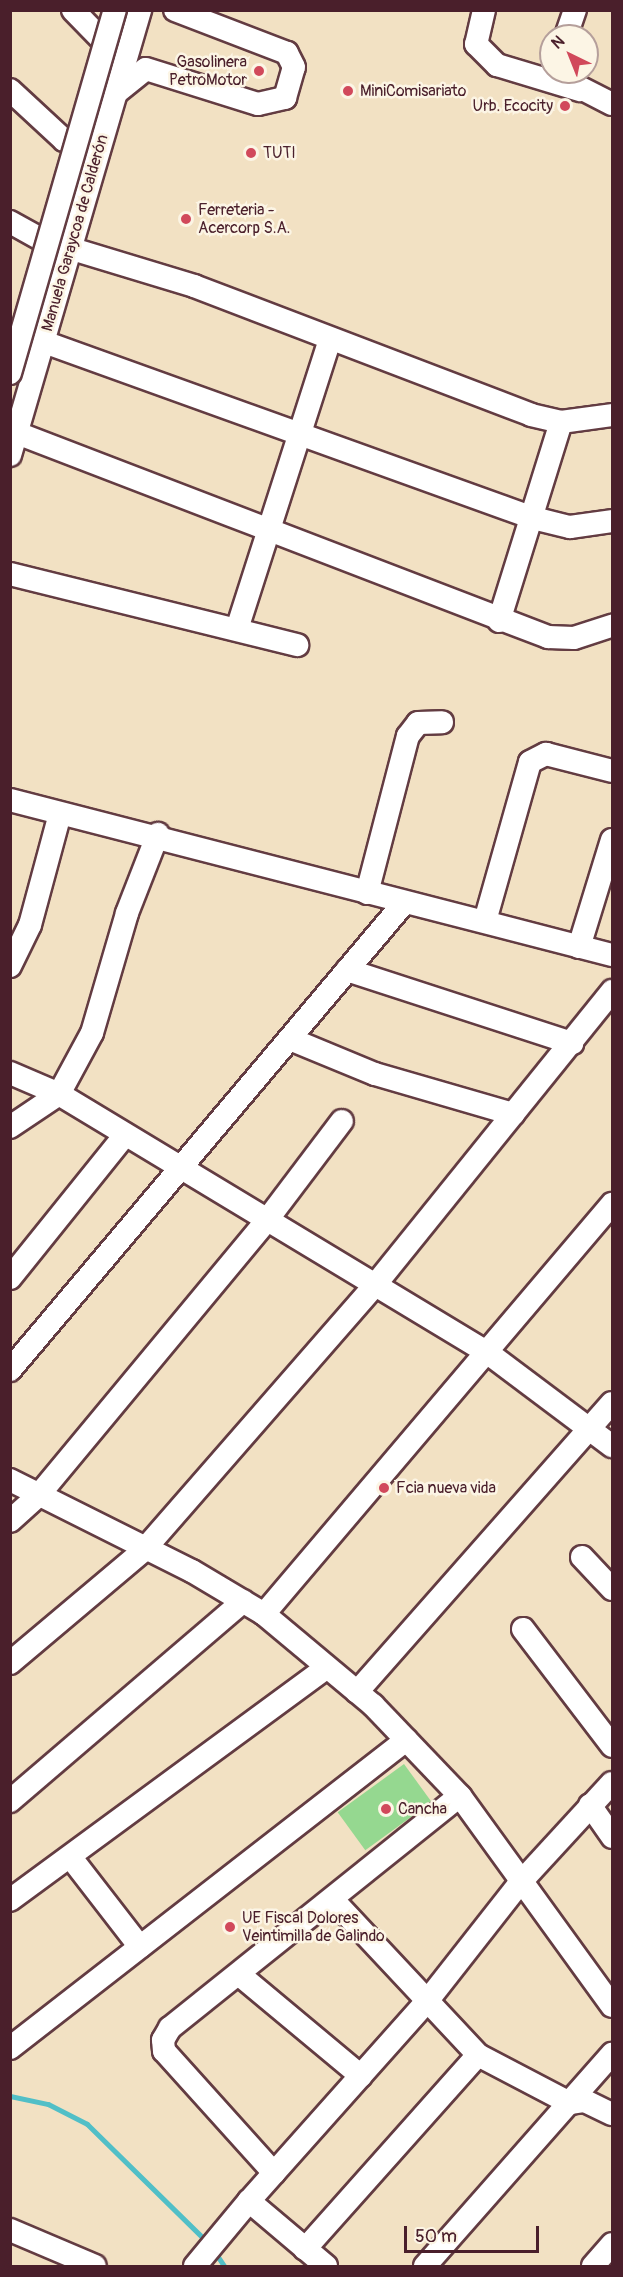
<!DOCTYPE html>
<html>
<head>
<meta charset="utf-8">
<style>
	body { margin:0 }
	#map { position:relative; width:623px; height:2277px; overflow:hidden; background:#f2e1c3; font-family:Pangolin,sans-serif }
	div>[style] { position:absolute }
	.green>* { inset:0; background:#95d890; transform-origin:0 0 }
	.stream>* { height:5px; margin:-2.5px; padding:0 2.5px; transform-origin:2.5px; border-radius:2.5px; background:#51bfc7 }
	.roads { filter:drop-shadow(2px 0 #633c42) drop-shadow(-2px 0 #633c42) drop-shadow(0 2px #633c42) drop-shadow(0 -2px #633c42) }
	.minor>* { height:22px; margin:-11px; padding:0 11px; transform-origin:11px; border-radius:11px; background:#fff }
	.bridges { filter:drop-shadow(2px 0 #633c42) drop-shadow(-2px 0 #633c42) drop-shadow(0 2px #633c42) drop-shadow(0 -2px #633c42) }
	.minor-bridge>* { height:22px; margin:-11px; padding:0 11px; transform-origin:11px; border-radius:11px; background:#fff }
	.dots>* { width:16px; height:16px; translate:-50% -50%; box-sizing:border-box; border:3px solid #fcf5e5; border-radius:50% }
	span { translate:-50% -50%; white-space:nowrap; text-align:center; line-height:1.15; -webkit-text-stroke:5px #fcf5e5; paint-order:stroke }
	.poi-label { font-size:16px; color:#4a1f2b }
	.right { translate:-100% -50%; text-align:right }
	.left { translate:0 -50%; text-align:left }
	.street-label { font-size:16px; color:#4a1f2b }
	.frame { position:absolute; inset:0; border:12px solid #4a1f2b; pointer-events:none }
	.north { position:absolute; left:539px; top:24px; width:60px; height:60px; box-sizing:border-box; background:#fcf5e5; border:2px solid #b59f9b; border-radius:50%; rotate:317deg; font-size:16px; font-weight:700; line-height:24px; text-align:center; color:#4a1f2b }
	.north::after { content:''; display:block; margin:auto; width:21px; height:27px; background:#d1495b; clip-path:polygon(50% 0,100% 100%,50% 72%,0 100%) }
	.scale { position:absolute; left:404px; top:2226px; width:135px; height:27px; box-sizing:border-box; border:3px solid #4a1f2b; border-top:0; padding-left:8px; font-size:18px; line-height:21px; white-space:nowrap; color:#4a1f2b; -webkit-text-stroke:4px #fcf5e5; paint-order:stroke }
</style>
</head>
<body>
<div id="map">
	<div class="green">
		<i style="left:404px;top:1764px;width:47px;height:82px;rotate:54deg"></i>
	</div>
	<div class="stream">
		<i style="left:10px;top:2096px;width:39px;rotate:12deg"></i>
		<i style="left:48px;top:2104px;width:44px;rotate:27.1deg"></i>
		<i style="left:87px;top:2124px;width:170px;rotate:44.5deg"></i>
		<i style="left:214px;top:2251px;width:18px;rotate:56deg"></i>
	</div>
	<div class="roads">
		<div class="minor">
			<i style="left:73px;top:10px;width:49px;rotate:45.8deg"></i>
			<i style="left:484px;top:10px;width:35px;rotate:103deg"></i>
			<i style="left:476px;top:44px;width:30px;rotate:45deg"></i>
			<i style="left:497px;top:65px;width:87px;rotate:16.8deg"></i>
			<i style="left:566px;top:36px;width:28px;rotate:-71deg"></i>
			<i style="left:569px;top:82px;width:48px;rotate:27.1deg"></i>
			<i style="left:10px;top:90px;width:74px;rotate:42.8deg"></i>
			<i style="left:64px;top:140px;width:31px;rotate:11deg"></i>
			<i style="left:116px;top:93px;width:38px;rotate:-39deg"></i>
			<i style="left:146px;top:69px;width:117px;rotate:17.4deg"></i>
			<i style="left:258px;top:104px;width:28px;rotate:-13deg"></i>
			<i style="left:285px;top:98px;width:32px;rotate:-74deg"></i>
			<i style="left:294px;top:67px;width:16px;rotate:-117deg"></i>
			<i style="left:287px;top:53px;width:120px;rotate:-159deg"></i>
			<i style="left:10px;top:222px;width:41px;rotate:29.1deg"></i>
			<i style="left:69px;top:248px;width:131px;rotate:16.9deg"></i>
			<i style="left:194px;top:286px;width:361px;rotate:20.9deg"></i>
			<i style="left:531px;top:415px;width:31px;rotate:13deg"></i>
			<i style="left:561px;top:422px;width:51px;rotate:-7.8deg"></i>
			<i style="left:44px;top:342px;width:520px;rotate:19.79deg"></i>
			<i style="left:533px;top:518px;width:38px;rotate:14deg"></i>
			<i style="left:570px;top:527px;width:42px;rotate:-8.1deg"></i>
			<i style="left:17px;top:433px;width:569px;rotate:21.02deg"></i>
			<i style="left:548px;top:637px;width:26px;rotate:2deg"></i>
			<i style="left:574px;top:638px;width:40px;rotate:-18deg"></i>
			<i style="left:10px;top:455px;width:464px;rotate:-73.7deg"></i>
			<i style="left:10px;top:574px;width:296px;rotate:13.9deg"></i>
			<i style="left:499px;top:621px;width:208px;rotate:-72.7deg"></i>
			<i style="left:237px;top:629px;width:305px;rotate:-72.2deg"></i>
			<i style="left:10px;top:800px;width:622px;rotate:14.44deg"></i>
			<i style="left:367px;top:893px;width:162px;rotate:-75.4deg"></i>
			<i style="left:408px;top:736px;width:16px;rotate:-52deg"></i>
			<i style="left:418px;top:723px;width:24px;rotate:-2deg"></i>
			<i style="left:485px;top:921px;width:165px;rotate:-74.2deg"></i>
			<i style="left:530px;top:762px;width:18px;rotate:-27deg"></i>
			<i style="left:546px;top:754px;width:68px;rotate:14.4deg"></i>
			<i style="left:579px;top:947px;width:112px;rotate:-72.9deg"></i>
			<i style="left:10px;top:966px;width:46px;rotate:-64deg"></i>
			<i style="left:30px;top:925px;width:115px;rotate:-74.9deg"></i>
			<i style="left:347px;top:970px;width:237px;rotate:18deg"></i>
			<i style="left:290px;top:1039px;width:92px;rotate:22.4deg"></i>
			<i style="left:375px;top:1074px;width:144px;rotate:16.2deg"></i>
			<i style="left:10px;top:1073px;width:53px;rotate:23.2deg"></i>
			<i style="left:59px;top:1094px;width:501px;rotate:31.12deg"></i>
			<i style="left:488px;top:1353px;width:155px;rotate:36.9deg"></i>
			<i style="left:10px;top:1127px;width:59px;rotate:-34deg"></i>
			<i style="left:59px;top:1094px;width:69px;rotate:-61.6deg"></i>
			<i style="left:92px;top:1033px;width:125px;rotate:-73.7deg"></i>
			<i style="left:127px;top:913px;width:85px;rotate:-68.6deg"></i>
			<i style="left:10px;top:1278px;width:184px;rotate:-51.2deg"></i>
			<i style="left:10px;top:1370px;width:611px;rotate:-49.85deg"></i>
			<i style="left:10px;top:1480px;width:203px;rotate:26.6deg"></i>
			<i style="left:192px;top:1571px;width:84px;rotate:30.8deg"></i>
			<i style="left:264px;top:1614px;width:142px;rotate:39.9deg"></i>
			<i style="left:373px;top:1705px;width:126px;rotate:46.3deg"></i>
			<i style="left:460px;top:1796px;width:259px;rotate:54.1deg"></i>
			<i style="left:10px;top:1521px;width:38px;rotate:-42deg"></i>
			<i style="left:38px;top:1496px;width:359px;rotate:-50.3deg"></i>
			<i style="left:267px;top:1220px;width:124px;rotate:-52.9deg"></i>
			<i style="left:582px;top:1557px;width:44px;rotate:46.8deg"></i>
			<i style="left:264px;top:1614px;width:538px;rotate:-49.68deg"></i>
			<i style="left:523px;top:1629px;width:147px;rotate:52.7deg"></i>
			<i style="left:10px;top:1663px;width:174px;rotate:-40.1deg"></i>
			<i style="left:143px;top:1551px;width:353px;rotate:-48.9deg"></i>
			<i style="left:375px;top:1285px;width:378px;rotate:-51.1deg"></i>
			<i style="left:357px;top:1692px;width:385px;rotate:-48.6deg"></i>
			<i style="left:10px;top:1801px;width:307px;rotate:-40.6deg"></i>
			<i style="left:590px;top:1805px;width:39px;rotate:55deg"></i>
			<i style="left:72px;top:1859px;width:111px;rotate:52.3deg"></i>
			<i style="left:10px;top:1900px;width:393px;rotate:-36.3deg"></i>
			<i style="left:334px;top:1901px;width:211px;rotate:46.9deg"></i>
			<i style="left:478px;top:2055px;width:104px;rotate:27.6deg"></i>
			<i style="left:570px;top:2103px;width:15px;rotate:-8deg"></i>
			<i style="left:585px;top:2101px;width:30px;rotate:26deg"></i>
			<i style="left:241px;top:1976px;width:156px;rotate:39.8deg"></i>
			<i style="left:10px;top:2048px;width:502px;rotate:-37.87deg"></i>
			<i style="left:274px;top:2173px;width:164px;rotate:-132deg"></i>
			<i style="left:164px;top:2051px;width:11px;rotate:-95deg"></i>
			<i style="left:163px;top:2040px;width:14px;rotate:-60deg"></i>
			<i style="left:170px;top:2028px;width:371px;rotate:-38.7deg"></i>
			<i style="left:10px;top:2230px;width:92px;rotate:23deg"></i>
			<i style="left:305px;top:2249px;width:260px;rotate:-48.3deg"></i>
			<i style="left:195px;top:2266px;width:85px;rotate:-50.3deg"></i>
			<i style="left:326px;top:2266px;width:101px;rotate:-139.8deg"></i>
			<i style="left:249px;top:2201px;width:269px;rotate:-48.3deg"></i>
			<i style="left:428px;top:2000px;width:147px;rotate:-51.9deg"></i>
			<i style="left:519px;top:1884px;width:137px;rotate:-47.4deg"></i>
			<i style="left:425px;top:2266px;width:283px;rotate:-48.6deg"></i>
			<i style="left:593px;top:2266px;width:29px;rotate:-49deg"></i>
		</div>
	</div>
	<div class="bridges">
		<div class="minor-bridge">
			<i style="left:10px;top:373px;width:378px;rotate:-73.9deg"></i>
		</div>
	</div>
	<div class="dots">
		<i style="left:259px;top:71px;background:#d1495b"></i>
		<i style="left:348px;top:91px;background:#d1495b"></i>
		<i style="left:565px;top:106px;background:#d1495b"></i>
		<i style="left:251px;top:153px;background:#d1495b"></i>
		<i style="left:186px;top:219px;background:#d1495b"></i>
		<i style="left:384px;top:1488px;background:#d1495b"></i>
		<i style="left:386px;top:1809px;background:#d1495b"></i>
		<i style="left:230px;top:1927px;background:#d1495b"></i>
	</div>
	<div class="poi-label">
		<span class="right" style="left:247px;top:71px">Gasolinera<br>PetroMotor</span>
		<span class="left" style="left:360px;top:91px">MiniComisariato</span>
		<span class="right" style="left:553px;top:106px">Urb. Ecocity</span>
		<span class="left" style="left:263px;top:153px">TUTI</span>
		<span class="left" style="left:198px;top:219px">Ferreteria -<br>Acercorp S.A.</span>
		<span class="left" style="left:396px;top:1488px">Fcia nueva vida</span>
		<span class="left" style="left:398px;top:1809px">Cancha</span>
		<span class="left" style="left:242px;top:1927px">UE Fiscal Dolores<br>Veintimilla de Galindo</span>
	</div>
	<div class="street-label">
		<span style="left:75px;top:233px;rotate:-74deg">Manuela Garaycoa de Calderón</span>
	</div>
	<div class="frame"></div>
	<div class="north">N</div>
	<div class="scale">50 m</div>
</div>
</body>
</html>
